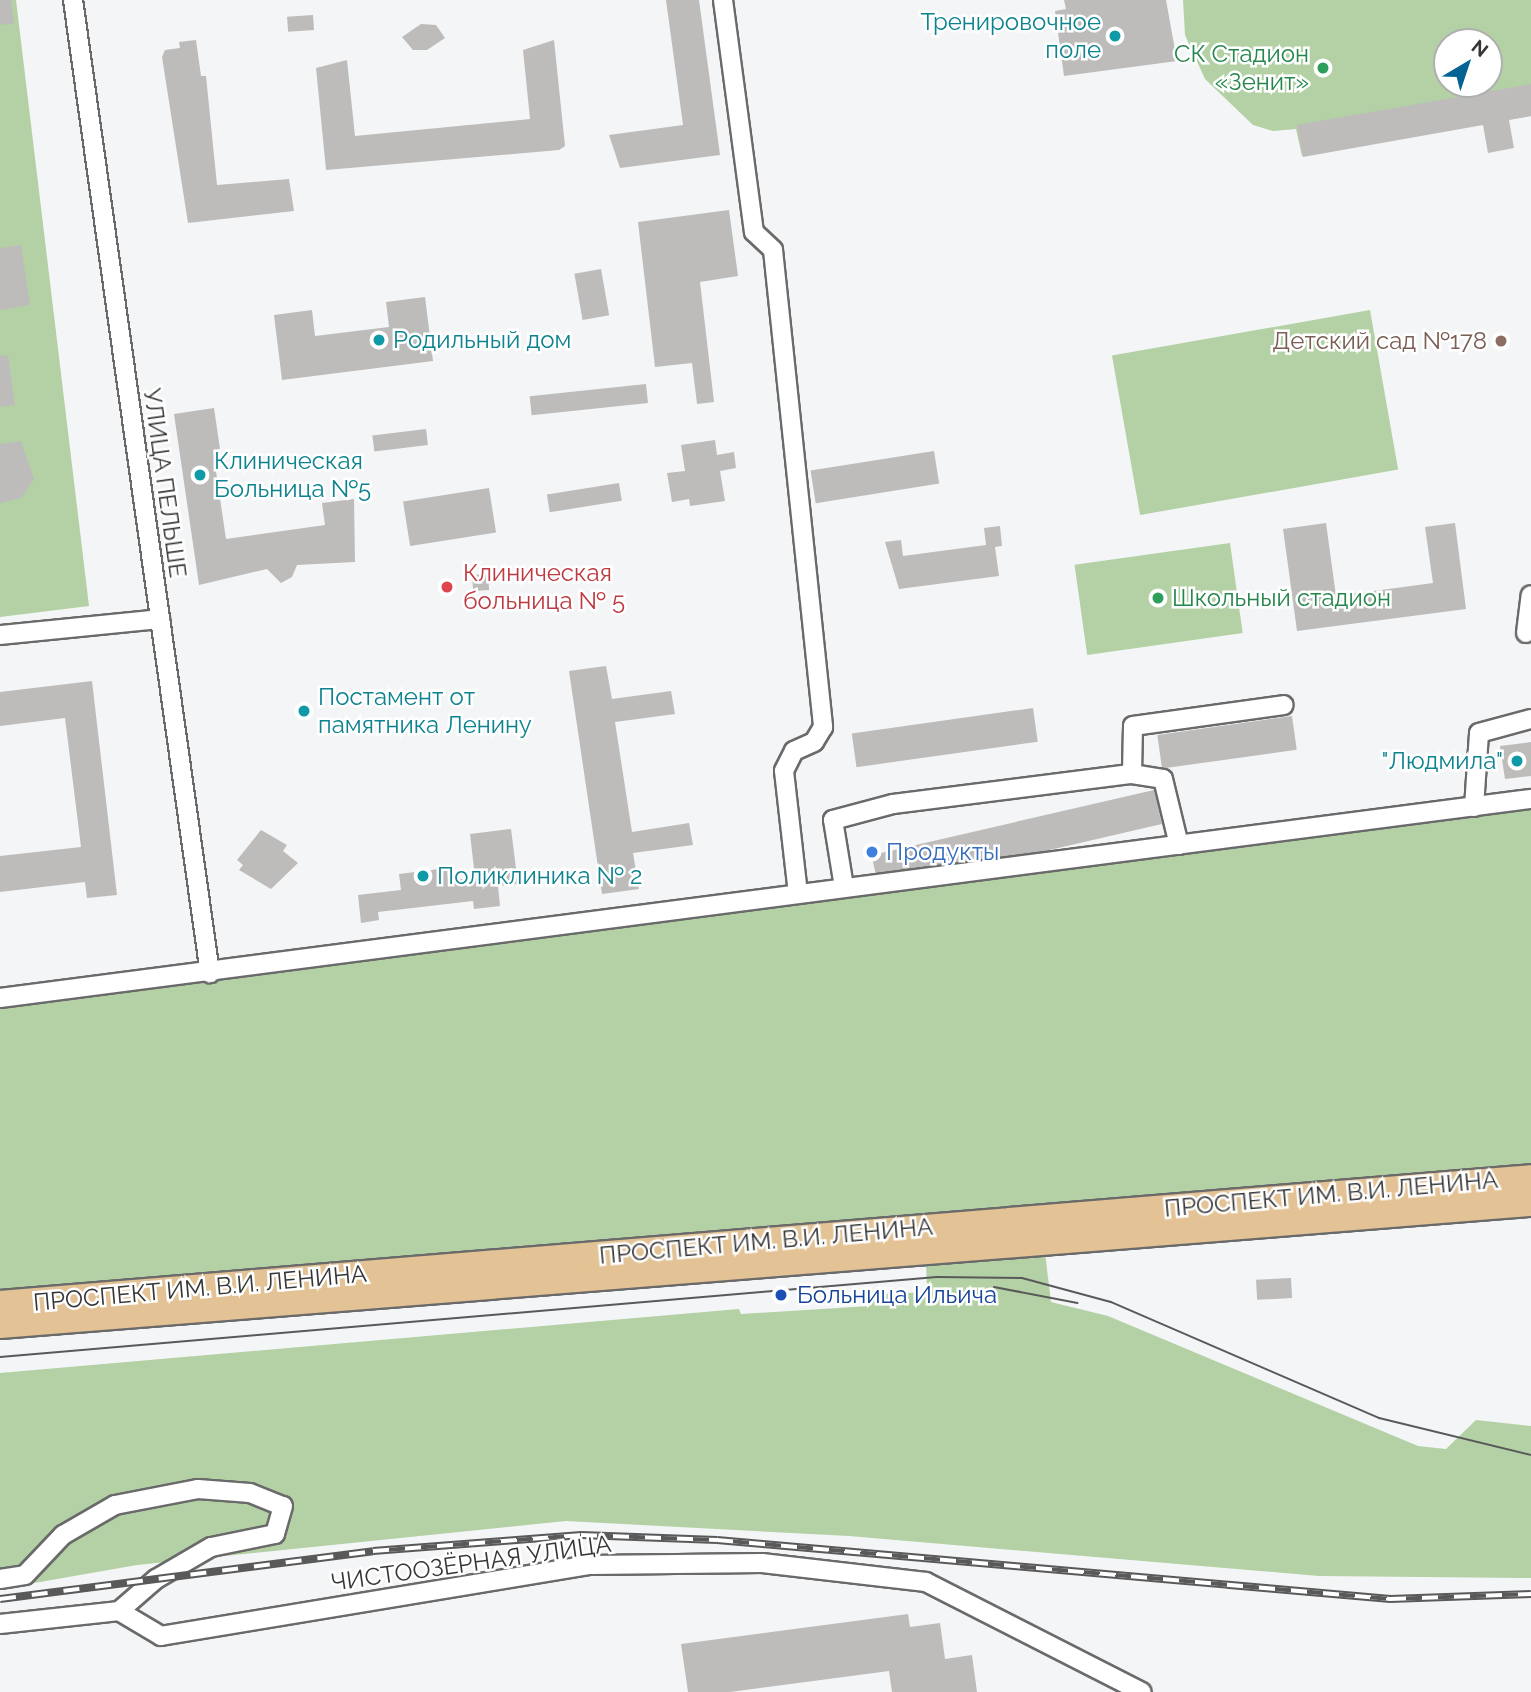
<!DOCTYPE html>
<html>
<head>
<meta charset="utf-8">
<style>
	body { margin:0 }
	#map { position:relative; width:1531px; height:1692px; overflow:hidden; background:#f4f5f6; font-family:Raleway,sans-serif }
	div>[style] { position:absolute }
	.green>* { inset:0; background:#b3d1a4; transform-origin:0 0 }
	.building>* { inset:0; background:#bdbcbb; transform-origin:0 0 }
	.roads { filter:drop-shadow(2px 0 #6a6a6b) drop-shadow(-2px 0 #6a6a6b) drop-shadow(0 2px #6a6a6b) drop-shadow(0 -2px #6a6a6b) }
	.street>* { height:18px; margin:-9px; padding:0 9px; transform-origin:9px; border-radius:9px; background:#fff }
	.primary>* { height:26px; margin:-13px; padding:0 13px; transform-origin:13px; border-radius:13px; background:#e3c395 }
	.tram>* { height:2px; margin:-1px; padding:0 1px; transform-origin:1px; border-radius:1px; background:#59595a }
	.rail>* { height:8px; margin-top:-4px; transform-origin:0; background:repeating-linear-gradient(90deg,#fff 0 16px,#59595a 0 32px); box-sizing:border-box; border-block:2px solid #59595a }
	.dots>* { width:19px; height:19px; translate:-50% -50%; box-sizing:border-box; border:4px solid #fff; border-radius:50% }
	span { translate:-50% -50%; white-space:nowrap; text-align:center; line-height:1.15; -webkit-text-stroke:5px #fff; paint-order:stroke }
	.culture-label { font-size:24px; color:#0d838f }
	.right { translate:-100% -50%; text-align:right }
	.left { translate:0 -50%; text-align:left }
	.leisure-label { font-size:24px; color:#27864d }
	.education-label { font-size:24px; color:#785e54 }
	.street-label { font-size:24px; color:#363637 }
	.health-label { font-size:24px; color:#be3a42 }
	.shop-label { font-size:24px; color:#366cbe }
	.transit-label { font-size:24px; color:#164399 }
	.north { position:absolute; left:1433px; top:28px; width:70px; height:70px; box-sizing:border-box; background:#fff; border:2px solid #afafaf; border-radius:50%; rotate:39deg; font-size:19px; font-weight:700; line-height:28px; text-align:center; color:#363637 }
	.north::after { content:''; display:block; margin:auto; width:24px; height:32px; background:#036493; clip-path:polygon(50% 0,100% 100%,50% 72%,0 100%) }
</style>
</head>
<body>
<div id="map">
	<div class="green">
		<i style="clip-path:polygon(0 0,16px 0,89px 606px,0 617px)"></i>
		<i style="clip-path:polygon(evenodd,1183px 0,1531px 0,1531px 116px,1302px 156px,1296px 129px,1273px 131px,1253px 125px,1205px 79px,1185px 35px,1183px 0,1447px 42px,1489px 42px,1489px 84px,1447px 84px,1447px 42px)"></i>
		<i style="left:1370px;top:310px;width:162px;height:262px;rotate:80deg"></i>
		<i style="left:1230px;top:543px;width:91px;height:157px;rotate:82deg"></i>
		<i style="clip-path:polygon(1531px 807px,1531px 1164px,0 1294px,0 1004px)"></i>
		<i style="clip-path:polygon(1045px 1253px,1051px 1302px,1108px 1316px,1418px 1446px,1446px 1449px,1476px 1420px,1531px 1426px,1531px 1578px,1319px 1576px,849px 1536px,566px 1521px,137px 1565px,0 1589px,0 1373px,739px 1309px,741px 1314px,870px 1306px,869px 1295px,927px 1292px,926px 1260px)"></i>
	</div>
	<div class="building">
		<i style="clip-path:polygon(0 0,11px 0,14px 23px,0 25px)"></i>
		<i style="clip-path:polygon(666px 0,699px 0,720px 155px,620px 168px,609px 135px,683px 125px)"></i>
		<i style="clip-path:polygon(1064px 0,1166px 0,1177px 61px,1064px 76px,1055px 11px,1066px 9px)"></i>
		<i style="left:313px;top:15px;width:15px;height:26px;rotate:86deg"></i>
		<i style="clip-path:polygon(421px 24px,436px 25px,445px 38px,427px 50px,413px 50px,402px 37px)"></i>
		<i style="clip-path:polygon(196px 40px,201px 76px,206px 76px,217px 185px,289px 179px,294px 211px,188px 223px,162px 57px,165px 50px,180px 48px,179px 42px)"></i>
		<i style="clip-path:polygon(554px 40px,565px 146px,559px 150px,326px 170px,316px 68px,347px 60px,355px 136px,530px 119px,523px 50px)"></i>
		<i style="clip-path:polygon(1531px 84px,1531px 116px,1509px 120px,1514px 148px,1488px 153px,1483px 125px,1303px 157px,1297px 125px)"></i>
		<i style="clip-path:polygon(729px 210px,738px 276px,700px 282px,714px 402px,697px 404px,692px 363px,655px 367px,638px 222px)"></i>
		<i style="clip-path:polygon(21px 245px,30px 305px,0 310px,0 248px)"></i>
		<i style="left:601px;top:269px;width:47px;height:27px;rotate:80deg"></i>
		<i style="clip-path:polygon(425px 297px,433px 361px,282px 380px,274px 315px,312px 310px,315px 336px,389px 327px,386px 302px)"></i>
		<i style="clip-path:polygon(8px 355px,15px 405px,0 407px,0 356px)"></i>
		<i style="left:646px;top:384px;width:19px;height:117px;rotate:84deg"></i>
		<i style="clip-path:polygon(214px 408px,220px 449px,213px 451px,226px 539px,325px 525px,322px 503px,354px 499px,355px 562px,297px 565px,292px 577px,281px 583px,267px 569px,199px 585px,174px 414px)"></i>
		<i style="left:426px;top:429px;width:16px;height:54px;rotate:83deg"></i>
		<i style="clip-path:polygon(715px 440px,717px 455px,734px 452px,736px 468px,720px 471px,725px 501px,690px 506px,689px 499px,672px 502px,667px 473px,685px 471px,681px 445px)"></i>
		<i style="clip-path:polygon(21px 441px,34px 479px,21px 498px,0 503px,0 444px)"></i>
		<i style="left:934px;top:451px;width:33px;height:125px;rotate:81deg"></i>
		<i style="left:619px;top:483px;width:18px;height:73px;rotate:81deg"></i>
		<i style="left:489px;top:488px;width:45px;height:87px;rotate:81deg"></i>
		<i style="clip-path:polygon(1326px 523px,1336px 596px,1433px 583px,1425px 527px,1455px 523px,1466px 609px,1297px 631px,1283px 529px)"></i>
		<i style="clip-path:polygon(1000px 526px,1002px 546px,995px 547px,999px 576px,899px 589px,885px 542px,901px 540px,903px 556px,986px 545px,984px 528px)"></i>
		<i style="left:488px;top:574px;width:16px;height:16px;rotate:86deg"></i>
		<i style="clip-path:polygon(606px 666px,612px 699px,671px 691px,675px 714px,615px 722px,632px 832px,689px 823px,693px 845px,633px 853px,639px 889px,602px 894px,569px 671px)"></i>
		<i style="clip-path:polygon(92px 681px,117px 895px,87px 898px,85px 882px,0 892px,0 856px,81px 847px,65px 718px,0 726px,0 692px)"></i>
		<i style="left:1033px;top:708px;width:34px;height:183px;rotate:82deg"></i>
		<i style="left:1292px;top:716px;width:34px;height:136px;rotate:82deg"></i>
		<i style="clip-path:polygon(1531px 742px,1531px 776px,1505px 779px,1500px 746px)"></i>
		<i style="left:1154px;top:790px;width:35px;height:290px;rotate:77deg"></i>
		<i style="clip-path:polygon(511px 829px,518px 884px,498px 886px,500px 906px,474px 909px,473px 901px,378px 912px,379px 920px,361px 923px,358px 895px,401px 890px,399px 874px,447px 868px,448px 881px,475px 877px,470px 834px)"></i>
		<i style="clip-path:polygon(261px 830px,287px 845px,283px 851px,298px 863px,271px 889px,239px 870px,243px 865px,237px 860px)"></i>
		<i style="left:1291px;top:1278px;width:20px;height:35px;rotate:87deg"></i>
		<i style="clip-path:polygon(908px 1614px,910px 1627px,940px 1623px,945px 1659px,972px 1655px,977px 1692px,892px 1692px,889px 1671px,730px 1692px,688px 1692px,681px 1644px)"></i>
	</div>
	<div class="roads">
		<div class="street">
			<i style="left:73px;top:0;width:983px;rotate:81.99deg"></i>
			<i style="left:723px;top:0;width:234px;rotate:82.4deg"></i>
			<i style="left:754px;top:232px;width:26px;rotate:43deg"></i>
			<i style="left:773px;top:250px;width:480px;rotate:84deg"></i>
			<i style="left:823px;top:727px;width:17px;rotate:121deg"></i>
			<i style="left:814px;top:742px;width:22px;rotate:156deg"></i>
			<i style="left:794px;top:751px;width:22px;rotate:117deg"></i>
			<i style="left:784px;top:771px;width:123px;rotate:83.5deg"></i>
			<i style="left:1526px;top:633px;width:38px;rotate:-83deg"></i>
			<i style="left:0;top:635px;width:161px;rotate:-5.7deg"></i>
			<i style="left:1132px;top:774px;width:48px;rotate:-88.8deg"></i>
			<i style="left:1133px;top:726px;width:152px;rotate:-7.9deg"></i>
			<i style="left:1474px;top:807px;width:74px;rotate:-86.1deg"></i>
			<i style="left:1479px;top:733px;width:54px;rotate:-15.1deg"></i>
			<i style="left:844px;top:887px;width:68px;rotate:-99.3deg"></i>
			<i style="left:833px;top:820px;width:62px;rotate:-14.9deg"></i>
			<i style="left:893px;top:804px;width:241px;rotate:-7.2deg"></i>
			<i style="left:1132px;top:774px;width:31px;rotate:9deg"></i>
			<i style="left:1163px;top:779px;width:68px;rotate:76.4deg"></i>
			<i style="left:0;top:998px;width:1544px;rotate:-7.41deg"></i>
			<i style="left:0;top:1579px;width:25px;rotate:-9deg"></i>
			<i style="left:25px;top:1575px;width:55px;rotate:-46.5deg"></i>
			<i style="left:63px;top:1535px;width:60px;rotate:-30deg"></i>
			<i style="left:115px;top:1505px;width:85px;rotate:-10.9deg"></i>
			<i style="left:198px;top:1489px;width:52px;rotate:4.4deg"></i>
			<i style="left:250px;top:1493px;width:35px;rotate:22deg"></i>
			<i style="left:283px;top:1506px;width:29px;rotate:106deg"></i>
			<i style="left:275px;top:1534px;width:65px;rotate:168.5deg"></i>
			<i style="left:211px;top:1547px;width:64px;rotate:149.8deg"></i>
			<i style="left:156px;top:1579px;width:49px;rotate:139.1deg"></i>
			<i style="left:0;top:1624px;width:120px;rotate:-6.2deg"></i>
			<i style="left:119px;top:1611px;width:49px;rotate:30.8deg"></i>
			<i style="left:161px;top:1636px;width:435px;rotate:-9.4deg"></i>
			<i style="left:590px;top:1565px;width:172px;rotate:-0.7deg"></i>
			<i style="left:762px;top:1563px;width:165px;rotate:6.6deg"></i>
			<i style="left:926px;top:1582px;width:242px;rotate:27deg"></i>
		</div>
		<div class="primary">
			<i style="left:0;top:1304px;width:1536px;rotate:-4.7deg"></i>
			<i style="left:0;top:1325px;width:1536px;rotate:-4.56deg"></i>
		</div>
	</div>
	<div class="tram">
		<i style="left:994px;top:1287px;width:85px;rotate:10.9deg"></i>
		<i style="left:0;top:1357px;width:940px;rotate:-4.88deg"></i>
		<i style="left:937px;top:1277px;width:85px;rotate:0.7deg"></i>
		<i style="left:1022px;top:1278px;width:92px;rotate:15.1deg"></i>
		<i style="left:1111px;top:1302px;width:292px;rotate:23.4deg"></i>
		<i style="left:1379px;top:1418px;width:156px;rotate:13.7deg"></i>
	</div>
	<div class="rail">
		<i style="left:0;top:1599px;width:376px;rotate:-7.3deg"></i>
		<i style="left:373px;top:1551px;width:209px;rotate:-4.4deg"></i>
		<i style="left:581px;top:1535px;width:136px;rotate:2.1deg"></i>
		<i style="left:717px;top:1540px;width:676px;rotate:5.01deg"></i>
		<i style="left:1390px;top:1599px;width:141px;rotate:-2deg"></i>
	</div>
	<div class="dots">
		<i style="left:1115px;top:36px;background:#0f9aa8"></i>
		<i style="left:1323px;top:68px;background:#2e9e5b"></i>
		<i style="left:379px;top:340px;background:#0f9aa8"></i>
		<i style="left:1501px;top:341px;background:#8d6e63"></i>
		<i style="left:200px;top:475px;background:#0f9aa8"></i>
		<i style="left:447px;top:587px;background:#e0444e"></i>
		<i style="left:1158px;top:598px;background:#2e9e5b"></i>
		<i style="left:304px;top:711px;background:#0f9aa8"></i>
		<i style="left:1517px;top:761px;background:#0f9aa8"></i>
		<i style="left:872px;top:852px;background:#3f7fe0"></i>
		<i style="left:423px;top:876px;background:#0f9aa8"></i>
		<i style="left:781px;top:1295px;background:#1a4fb4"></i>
	</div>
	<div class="culture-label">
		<span class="right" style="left:1101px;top:36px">Тренировочное<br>поле</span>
		<span class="left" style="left:393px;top:340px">Родильный дом</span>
		<span class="left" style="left:214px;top:475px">Клиническая<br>Больница №5</span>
		<span class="left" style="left:318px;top:711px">Постамент от<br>памятника Ленину</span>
		<span class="right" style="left:1503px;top:761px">"Людмила"</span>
		<span class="left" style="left:437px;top:876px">Поликлиника № 2</span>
	</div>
	<div class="leisure-label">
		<span class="right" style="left:1309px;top:68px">СК Стадион<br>«Зенит»</span>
		<span class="left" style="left:1172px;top:598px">Школьный стадион</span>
	</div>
	<div class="education-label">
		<span class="right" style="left:1487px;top:341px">Детский сад №178</span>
	</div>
	<div class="street-label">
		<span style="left:165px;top:483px;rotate:82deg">УЛИЦА ПЕЛЬШЕ</span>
		<span style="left:1331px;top:1194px;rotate:-5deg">ПРОСПЕКТ ИМ. В.И. ЛЕНИНА</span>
		<span style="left:766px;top:1241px;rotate:-5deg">ПРОСПЕКТ ИМ. В.И. ЛЕНИНА</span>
		<span style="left:200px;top:1288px;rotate:-5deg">ПРОСПЕКТ ИМ. В.И. ЛЕНИНА</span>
		<span style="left:471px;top:1563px;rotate:-8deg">ЧИСТООЗЁРНАЯ УЛИЦА</span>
	</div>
	<div class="health-label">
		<span class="left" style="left:463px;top:587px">Клиническая<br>больница № 5</span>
	</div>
	<div class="shop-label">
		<span class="left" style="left:886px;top:852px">Продукты</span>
	</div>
	<div class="transit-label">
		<span class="left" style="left:797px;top:1295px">Больница Ильича</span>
	</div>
	<div class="north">N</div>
</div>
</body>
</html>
